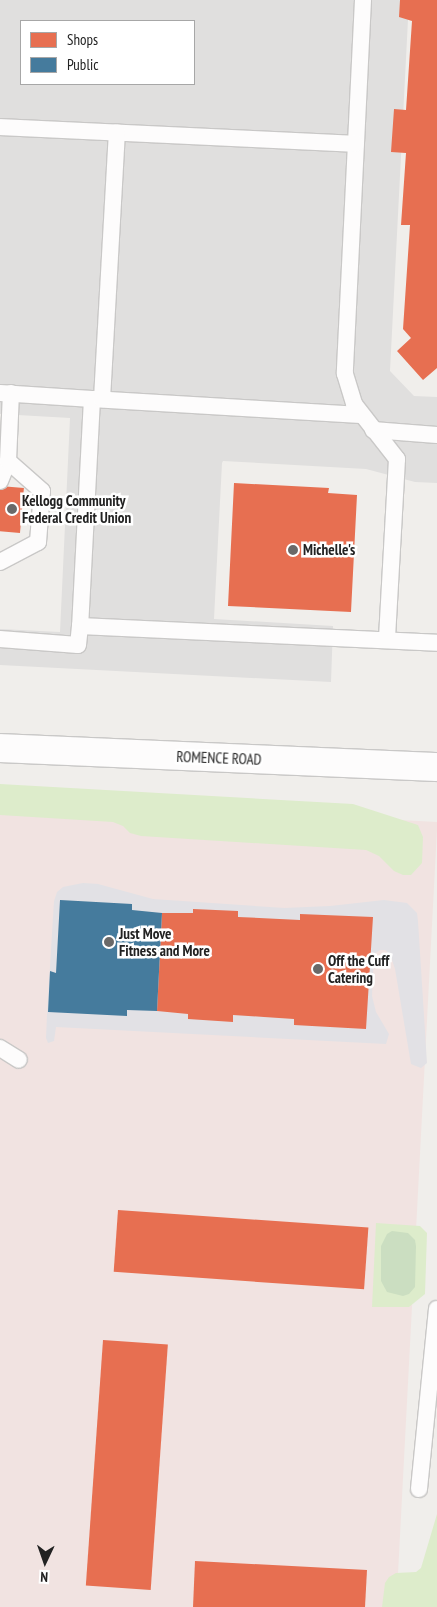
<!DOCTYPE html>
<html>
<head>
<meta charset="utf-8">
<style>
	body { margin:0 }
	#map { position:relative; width:437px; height:1607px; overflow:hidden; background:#f0eeeb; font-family:"PT Sans Narrow",sans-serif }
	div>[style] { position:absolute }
	.commercial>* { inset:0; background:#f1e3e1; transform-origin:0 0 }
	.grass>* { inset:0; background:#ddeccb }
	.forest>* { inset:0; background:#cbdec1 }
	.parking>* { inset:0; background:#e0dfde }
	.plaza>* { inset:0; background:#e2e1e5 }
	.shops>* { inset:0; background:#e76f51; transform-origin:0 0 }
	.public>* { inset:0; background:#457b9d }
	.roads { filter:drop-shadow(1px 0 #c9c8c7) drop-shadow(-1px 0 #c9c8c7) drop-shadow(0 1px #c9c8c7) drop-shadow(0 -1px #c9c8c7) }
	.service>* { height:16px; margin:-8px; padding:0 8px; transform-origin:8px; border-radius:8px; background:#fdfcfc }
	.tertiary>* { height:28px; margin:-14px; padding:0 14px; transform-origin:14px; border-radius:14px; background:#fdfcfc }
	.dots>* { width:14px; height:14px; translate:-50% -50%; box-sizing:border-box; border:2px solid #fff; border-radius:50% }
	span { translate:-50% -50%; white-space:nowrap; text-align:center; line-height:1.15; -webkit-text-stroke:5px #fff; paint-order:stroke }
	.poi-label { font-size:15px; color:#222; font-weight:700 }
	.left { translate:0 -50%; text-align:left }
	.street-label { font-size:15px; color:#222 }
	.legend { position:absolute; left:20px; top:20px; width:175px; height:65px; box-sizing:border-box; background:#fff; border:1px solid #a7a7a7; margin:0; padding:6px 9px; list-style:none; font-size:15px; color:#222 }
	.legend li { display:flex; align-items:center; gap:10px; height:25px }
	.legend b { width:25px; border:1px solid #a7a7a7 }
	.north { position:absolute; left:20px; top:1537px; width:50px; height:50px; -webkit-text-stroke:4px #fff; paint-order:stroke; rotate:183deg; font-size:14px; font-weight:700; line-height:20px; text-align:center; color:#222 }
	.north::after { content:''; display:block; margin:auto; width:18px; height:22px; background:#222; clip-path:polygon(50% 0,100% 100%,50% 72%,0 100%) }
</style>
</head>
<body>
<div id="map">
	<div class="commercial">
		<i style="left:0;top:799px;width:438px;height:808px;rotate:3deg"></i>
	</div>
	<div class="grass">
		<i style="clip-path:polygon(0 784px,353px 804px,418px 825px,423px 837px,422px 863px,411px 875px,403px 875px,394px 871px,379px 856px,366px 850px,141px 836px,130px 833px,123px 826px,113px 822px,0 815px)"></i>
		<i style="clip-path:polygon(376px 1223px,420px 1226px,427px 1233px,425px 1294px,409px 1307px,372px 1307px)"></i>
		<i style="clip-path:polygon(437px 1514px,437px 1607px,382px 1607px,385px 1583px,389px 1577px,396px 1573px,416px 1572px,421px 1568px)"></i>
	</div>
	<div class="forest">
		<i style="clip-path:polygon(392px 1231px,408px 1233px,415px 1240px,416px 1246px,415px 1287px,409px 1294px,403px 1296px,387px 1292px,381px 1281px,381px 1246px,387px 1234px)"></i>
	</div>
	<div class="parking">
		<i style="clip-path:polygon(evenodd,0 0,409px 0,390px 371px,414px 396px,437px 397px,437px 483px,415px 482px,366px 469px,223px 461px,222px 463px,214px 619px,333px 626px,331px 682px,0 665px,0 629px,60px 632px,70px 418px,0 414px,0 0,21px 21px,194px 21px,194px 84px,21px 84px,21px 21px)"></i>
	</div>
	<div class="plaza">
		<i style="clip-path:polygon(83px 883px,98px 884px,153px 899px,284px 908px,330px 906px,384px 900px,407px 903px,417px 913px,418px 921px,427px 1063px,421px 1068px,411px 1064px,395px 969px,390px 954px,385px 950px,380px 950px,374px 954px,372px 996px,376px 1012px,389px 1034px,386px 1044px,56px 1027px,54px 1041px,48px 1043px,46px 1038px,47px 1015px,54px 901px,57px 892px,63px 887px)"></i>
	</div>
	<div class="shops">
		<i style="clip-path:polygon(400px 0,437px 0,437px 368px,423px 380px,397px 351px,411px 338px,403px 329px,410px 225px,401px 225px,406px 153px,391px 152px,394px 109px,406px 110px,412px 21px,399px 17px)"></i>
		<i style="clip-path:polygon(234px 483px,329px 488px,328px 493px,357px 495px,351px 612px,228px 606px)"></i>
		<i style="left:0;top:486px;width:24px;height:45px;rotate:5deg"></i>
		<i style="clip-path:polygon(193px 909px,238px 911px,238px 917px,300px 920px,300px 914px,373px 917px,366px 1029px,294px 1025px,294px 1019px,264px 1017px,233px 1015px,233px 1022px,188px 1019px,188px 1014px,157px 1011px,162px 913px,193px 913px)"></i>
		<i style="left:118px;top:1210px;width:251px;height:62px;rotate:4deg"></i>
		<i style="left:103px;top:1340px;width:65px;height:246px;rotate:4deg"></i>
		<i style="clip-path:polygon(195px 1561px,367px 1570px,365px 1607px,193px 1607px)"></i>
	</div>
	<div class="public">
		<i style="clip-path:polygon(60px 900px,132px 904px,132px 910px,162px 913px,157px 1011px,127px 1010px,127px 1016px,48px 1012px,50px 971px,56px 973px)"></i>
	</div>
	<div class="roads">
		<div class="service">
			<i style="left:363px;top:0;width:374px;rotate:92.8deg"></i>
			<i style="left:345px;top:374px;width:31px;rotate:73deg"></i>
			<i style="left:354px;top:404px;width:70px;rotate:52deg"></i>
			<i style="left:397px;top:459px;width:181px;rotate:93.2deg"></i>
			<i style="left:0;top:127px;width:356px;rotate:2.7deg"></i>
			<i style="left:0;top:393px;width:92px;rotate:3.7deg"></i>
			<i style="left:92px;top:399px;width:227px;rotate:93deg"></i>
			<i style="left:80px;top:626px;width:357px;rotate:2.7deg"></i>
			<i style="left:92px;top:399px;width:269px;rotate:3.4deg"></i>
			<i style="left:102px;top:399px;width:267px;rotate:-86.8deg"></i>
			<i style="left:373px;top:430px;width:64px;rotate:4.5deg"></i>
			<i style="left:0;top:481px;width:22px;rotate:-68deg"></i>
			<i style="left:0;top:562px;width:43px;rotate:-27.8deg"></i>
			<i style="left:38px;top:542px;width:51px;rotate:-85.5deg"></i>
			<i style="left:42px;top:491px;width:45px;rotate:-138.6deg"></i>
			<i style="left:8px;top:461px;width:68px;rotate:-87.5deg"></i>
			<i style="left:0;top:639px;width:78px;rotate:4.4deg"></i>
			<i style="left:78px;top:645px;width:19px;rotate:-84deg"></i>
			<i style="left:0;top:1048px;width:22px;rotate:32deg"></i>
			<i style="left:419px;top:1489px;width:181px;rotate:-84.3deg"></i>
		</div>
		<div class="tertiary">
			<i style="left:0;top:748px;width:437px;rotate:2.5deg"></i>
		</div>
	</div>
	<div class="dots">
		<i style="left:12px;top:509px;background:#6a6968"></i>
		<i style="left:293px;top:550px;background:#6a6968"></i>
		<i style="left:109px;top:942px;background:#6a6968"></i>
		<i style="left:318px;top:969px;background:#6a6968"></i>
	</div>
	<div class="poi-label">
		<span class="left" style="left:22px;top:509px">Kellogg Community<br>Federal Credit Union</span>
		<span class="left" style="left:303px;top:550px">Michelle's</span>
		<span class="left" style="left:119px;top:942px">Just Move<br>Fitness and More</span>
		<span class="left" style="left:328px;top:969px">Off the Cuff<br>Catering</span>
	</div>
	<div class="street-label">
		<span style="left:219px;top:758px;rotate:2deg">ROMENCE ROAD</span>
	</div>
	<ul class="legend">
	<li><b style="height:14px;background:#e76f51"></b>Shops</li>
	<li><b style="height:14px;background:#457b9d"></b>Public</li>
	</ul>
	<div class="north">N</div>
</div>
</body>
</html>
